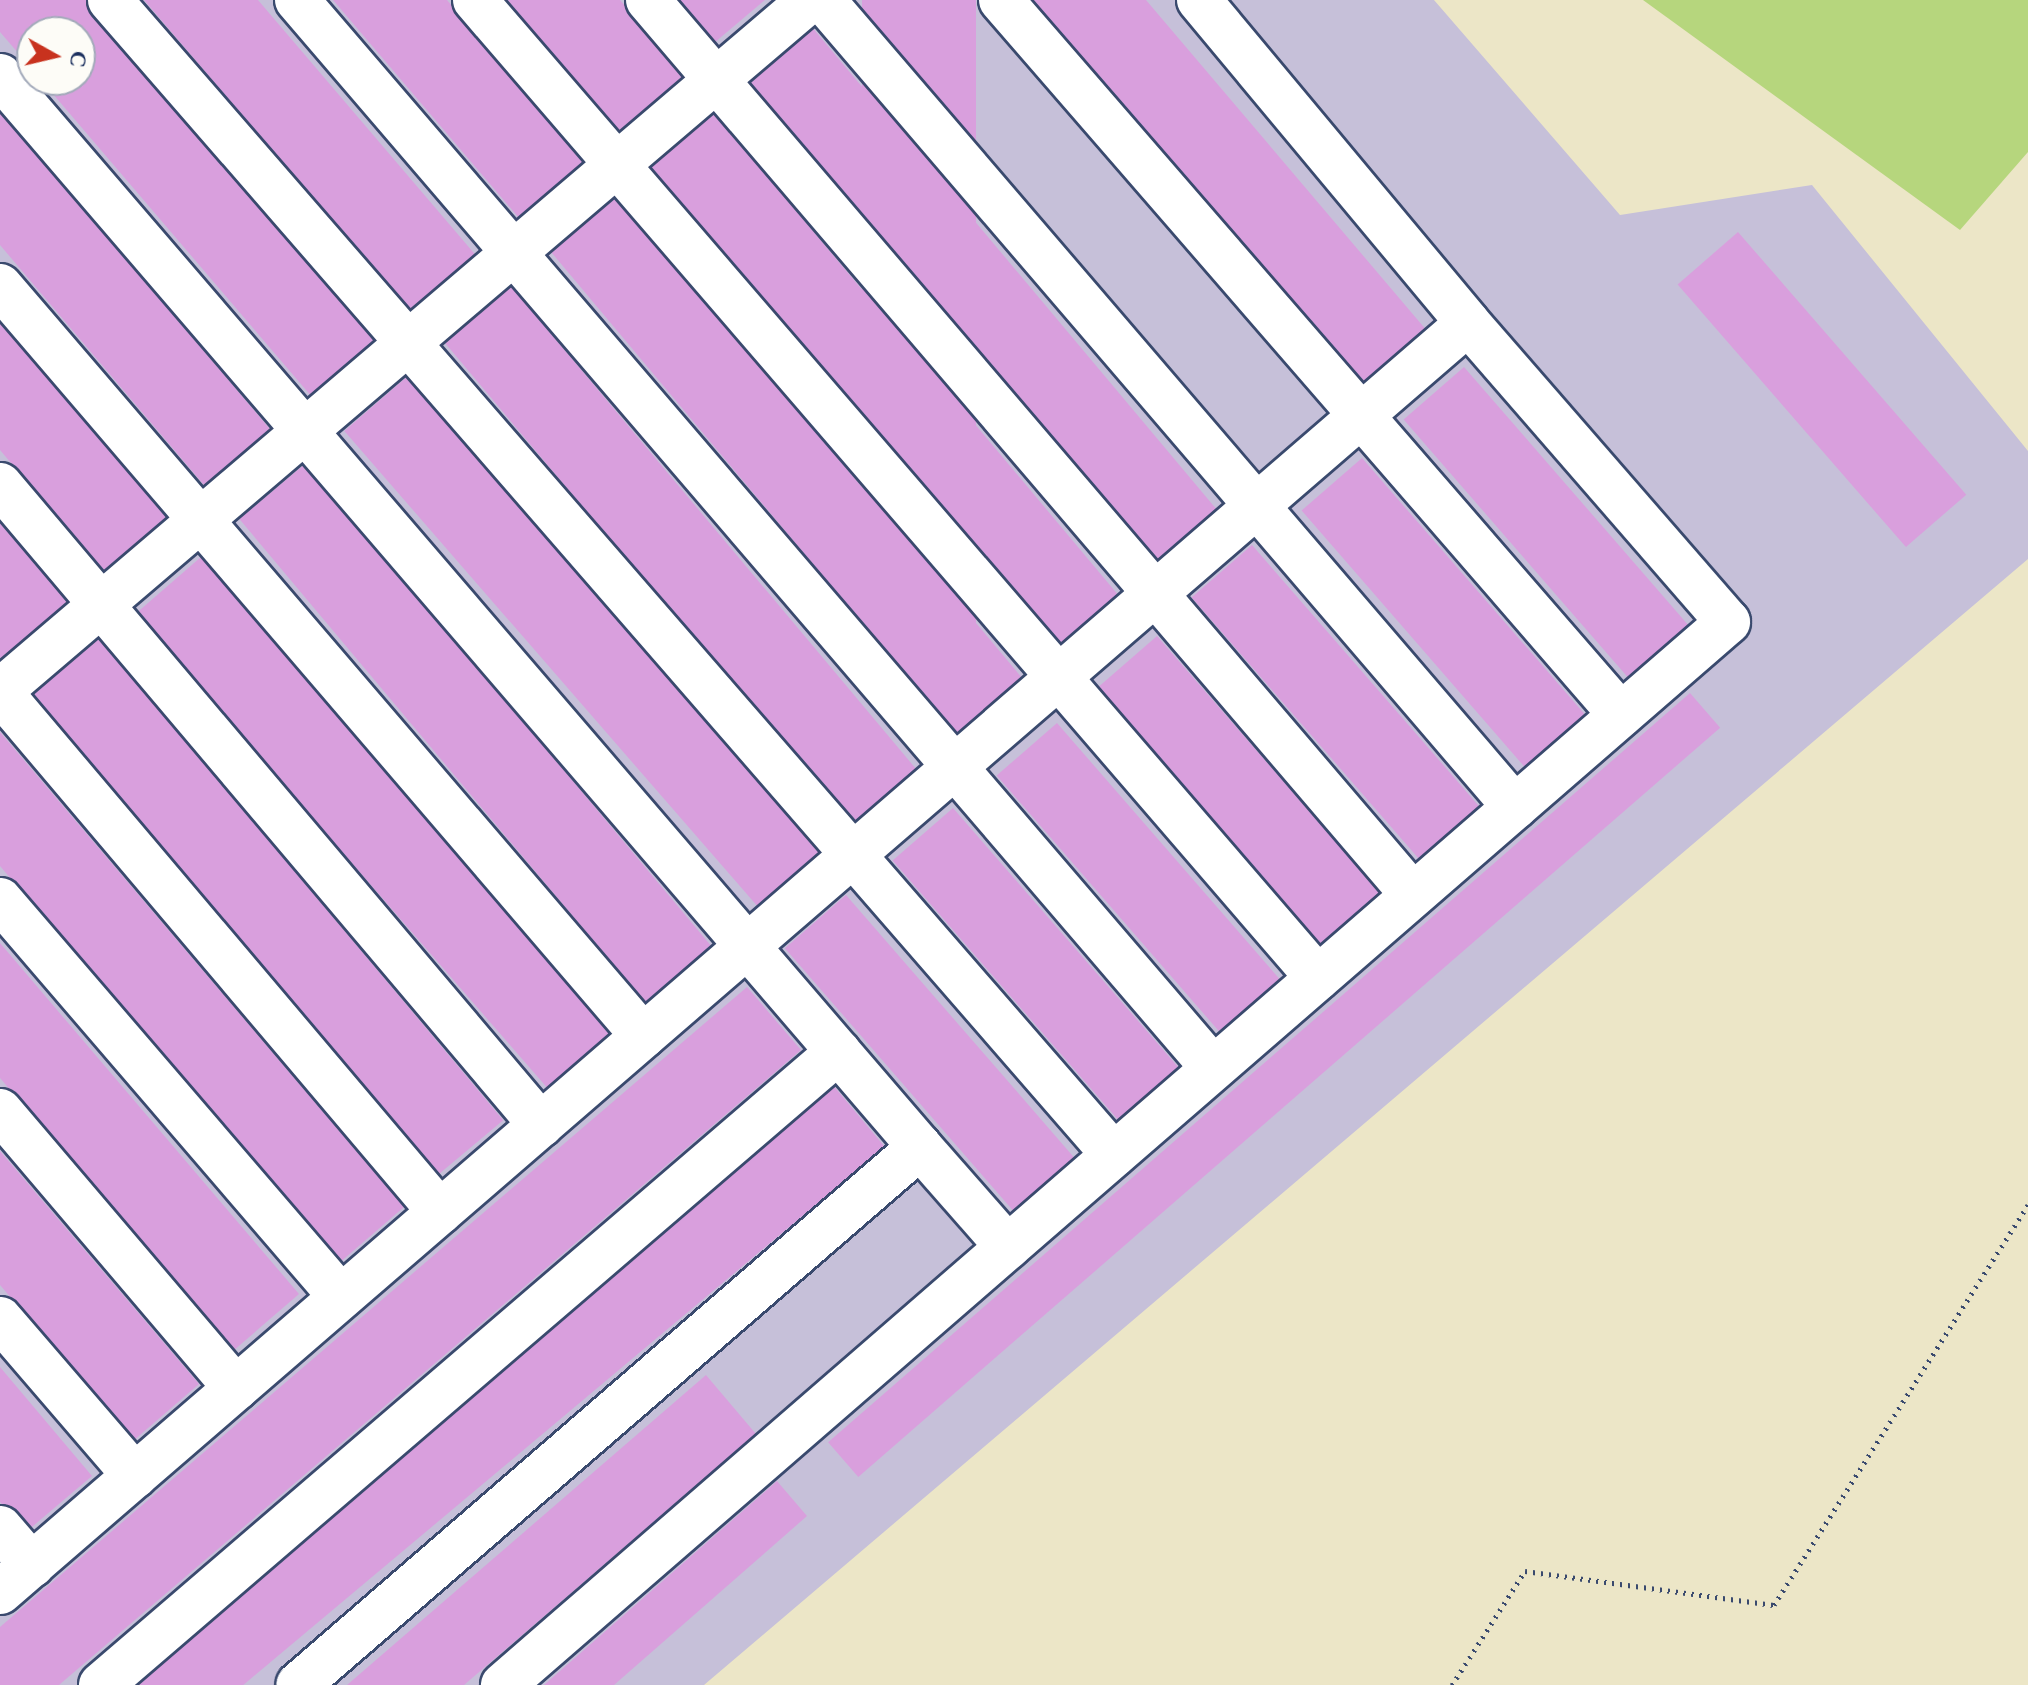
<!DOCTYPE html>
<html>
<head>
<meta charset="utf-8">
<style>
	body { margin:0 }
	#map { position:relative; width:2028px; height:1685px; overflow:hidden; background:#ece6c7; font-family:"EB Garamond",serif }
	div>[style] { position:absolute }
	.industrial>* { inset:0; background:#c6c0d9 }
	.green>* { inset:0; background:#b6d67d }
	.building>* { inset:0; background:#d99fdd; transform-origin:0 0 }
	.path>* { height:5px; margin-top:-2.5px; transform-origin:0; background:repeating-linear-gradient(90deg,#3a4a6e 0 2px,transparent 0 8px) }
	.roads { filter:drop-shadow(2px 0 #3a4a6e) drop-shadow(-2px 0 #3a4a6e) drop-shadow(0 2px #3a4a6e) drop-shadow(0 -2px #3a4a6e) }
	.minor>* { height:44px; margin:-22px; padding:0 22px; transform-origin:22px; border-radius:22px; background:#fff }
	span { translate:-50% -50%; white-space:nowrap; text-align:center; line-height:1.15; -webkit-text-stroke:8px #fdfcf7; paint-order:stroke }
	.north { position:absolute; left:16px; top:16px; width:80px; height:80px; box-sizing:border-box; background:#fdfcf7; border:2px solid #a3aaba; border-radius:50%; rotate:98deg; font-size:22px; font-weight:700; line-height:32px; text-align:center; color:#1b2f5e }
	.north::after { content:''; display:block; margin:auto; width:28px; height:36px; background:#c8321e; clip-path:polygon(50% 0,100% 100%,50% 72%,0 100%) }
</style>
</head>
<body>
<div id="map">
	<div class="industrial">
		<i style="clip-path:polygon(evenodd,0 0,1434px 0,1620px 215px,1812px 185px,2028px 451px,2028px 559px,704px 1685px,0 1685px,0 0,32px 32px,80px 32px,80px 80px,32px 80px,32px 32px)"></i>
	</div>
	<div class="green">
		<i style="clip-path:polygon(1643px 0,2028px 0,2028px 152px,1960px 230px)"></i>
	</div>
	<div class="building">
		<i style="clip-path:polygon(0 0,87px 0,384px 348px,318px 404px,41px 80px,80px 80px,80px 32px,32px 32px,32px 69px,0 32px)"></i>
		<i style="clip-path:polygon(144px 0,258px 0,479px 259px,413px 315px)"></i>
		<i style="clip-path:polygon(333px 0,447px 0,584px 161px,519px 218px)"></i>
		<i style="clip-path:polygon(506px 0,620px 0,687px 78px,621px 135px)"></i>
		<i style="clip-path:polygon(677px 0,765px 0,714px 43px)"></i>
		<i style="left:862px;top:0;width:114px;height:624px"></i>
		<i style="clip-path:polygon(1031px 0,1146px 0,1428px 332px,1362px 389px)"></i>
		<i style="left:811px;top:26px;width:632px;height:87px;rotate:50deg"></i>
		<i style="clip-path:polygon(0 111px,275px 435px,209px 491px,0 245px)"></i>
		<i style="left:713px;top:112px;width:633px;height:87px;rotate:50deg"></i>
		<i style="left:616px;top:194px;width:633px;height:87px;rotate:50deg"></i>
		<i style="left:1738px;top:232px;width:348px;height:80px;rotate:49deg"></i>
		<i style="left:510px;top:285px;width:633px;height:87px;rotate:50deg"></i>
		<i style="clip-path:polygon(0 316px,173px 518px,106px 575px,0 450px)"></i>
		<i style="left:1464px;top:367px;width:347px;height:80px;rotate:49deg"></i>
		<i style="left:410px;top:374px;width:633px;height:87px;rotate:49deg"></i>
		<i style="left:1362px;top:458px;width:347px;height:80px;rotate:49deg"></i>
		<i style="left:306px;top:463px;width:633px;height:87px;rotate:50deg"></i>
		<i style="clip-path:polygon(0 523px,72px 608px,6px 665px,0 657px)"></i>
		<i style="left:1252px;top:545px;width:347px;height:80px;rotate:49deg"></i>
		<i style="left:201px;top:557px;width:633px;height:87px;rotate:49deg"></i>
		<i style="left:97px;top:636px;width:632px;height:87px;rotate:50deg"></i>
		<i style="left:1157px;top:636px;width:347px;height:80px;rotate:49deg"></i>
		<i style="left:1690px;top:693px;width:46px;height:1142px;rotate:49deg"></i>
		<i style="left:1057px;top:723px;width:348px;height:80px;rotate:49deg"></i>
		<i style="clip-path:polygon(0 732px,404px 1207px,338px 1264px,0 866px)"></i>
		<i style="left:953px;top:808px;width:348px;height:80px;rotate:49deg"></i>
		<i style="left:846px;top:895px;width:348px;height:81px;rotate:49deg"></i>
		<i style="clip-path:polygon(0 943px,299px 1294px,233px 1351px,0 1078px)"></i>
		<i style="clip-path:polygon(747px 987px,801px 1050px,59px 1685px,0 1685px,0 1627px)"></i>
		<i style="left:832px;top:1084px;width:82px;height:925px;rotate:50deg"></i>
		<i style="clip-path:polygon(0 1151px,199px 1384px,133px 1441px,0 1285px)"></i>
		<i style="clip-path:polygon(0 1367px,92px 1476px,26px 1532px,0 1502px)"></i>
		<i style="clip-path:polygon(706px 1375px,756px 1434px,464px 1685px,347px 1685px)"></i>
		<i style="clip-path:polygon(777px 1481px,807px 1516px,614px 1685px,544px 1685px)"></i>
	</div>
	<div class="path">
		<i style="left:1452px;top:1685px;width:135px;rotate:-57.4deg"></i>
		<i style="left:1525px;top:1571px;width:251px;rotate:7.8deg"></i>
		<i style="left:1774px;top:1605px;width:474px;rotate:-57.6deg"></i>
	</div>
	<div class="roads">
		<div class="minor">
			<i style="left:110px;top:0;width:1530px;rotate:49deg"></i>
			<i style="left:297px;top:0;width:1407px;rotate:49.38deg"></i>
			<i style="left:475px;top:0;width:1291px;rotate:49.24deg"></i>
			<i style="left:648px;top:0;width:1177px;rotate:49.48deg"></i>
			<i style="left:823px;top:0;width:1063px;rotate:49.39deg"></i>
			<i style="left:1001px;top:0;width:946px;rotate:49.07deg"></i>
			<i style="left:1199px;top:0;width:420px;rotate:50.2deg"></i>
			<i style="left:0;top:76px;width:1412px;rotate:49.34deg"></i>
			<i style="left:920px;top:1147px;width:822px;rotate:139.14deg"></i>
			<i style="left:0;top:286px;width:988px;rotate:49.39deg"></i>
			<i style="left:0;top:485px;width:838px;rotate:49.79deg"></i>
			<i style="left:0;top:691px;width:1065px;rotate:-40.47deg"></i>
			<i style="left:0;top:692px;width:681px;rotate:49.76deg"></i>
			<i style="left:0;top:900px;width:523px;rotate:49.34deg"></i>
			<i style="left:0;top:1111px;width:364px;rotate:49.6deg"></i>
			<i style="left:920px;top:1147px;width:133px;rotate:48.7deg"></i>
			<i style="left:0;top:1319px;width:207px;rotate:49.3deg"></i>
			<i style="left:0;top:1528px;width:49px;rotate:49.1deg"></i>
			<i style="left:0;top:1592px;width:1940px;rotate:-40.84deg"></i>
			<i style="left:1468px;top:323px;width:396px;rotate:49deg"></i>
			<i style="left:1728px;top:622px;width:1622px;rotate:139.05deg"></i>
			<i style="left:101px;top:1685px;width:972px;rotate:-40.66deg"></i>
		</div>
	</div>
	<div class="north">С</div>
</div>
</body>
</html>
